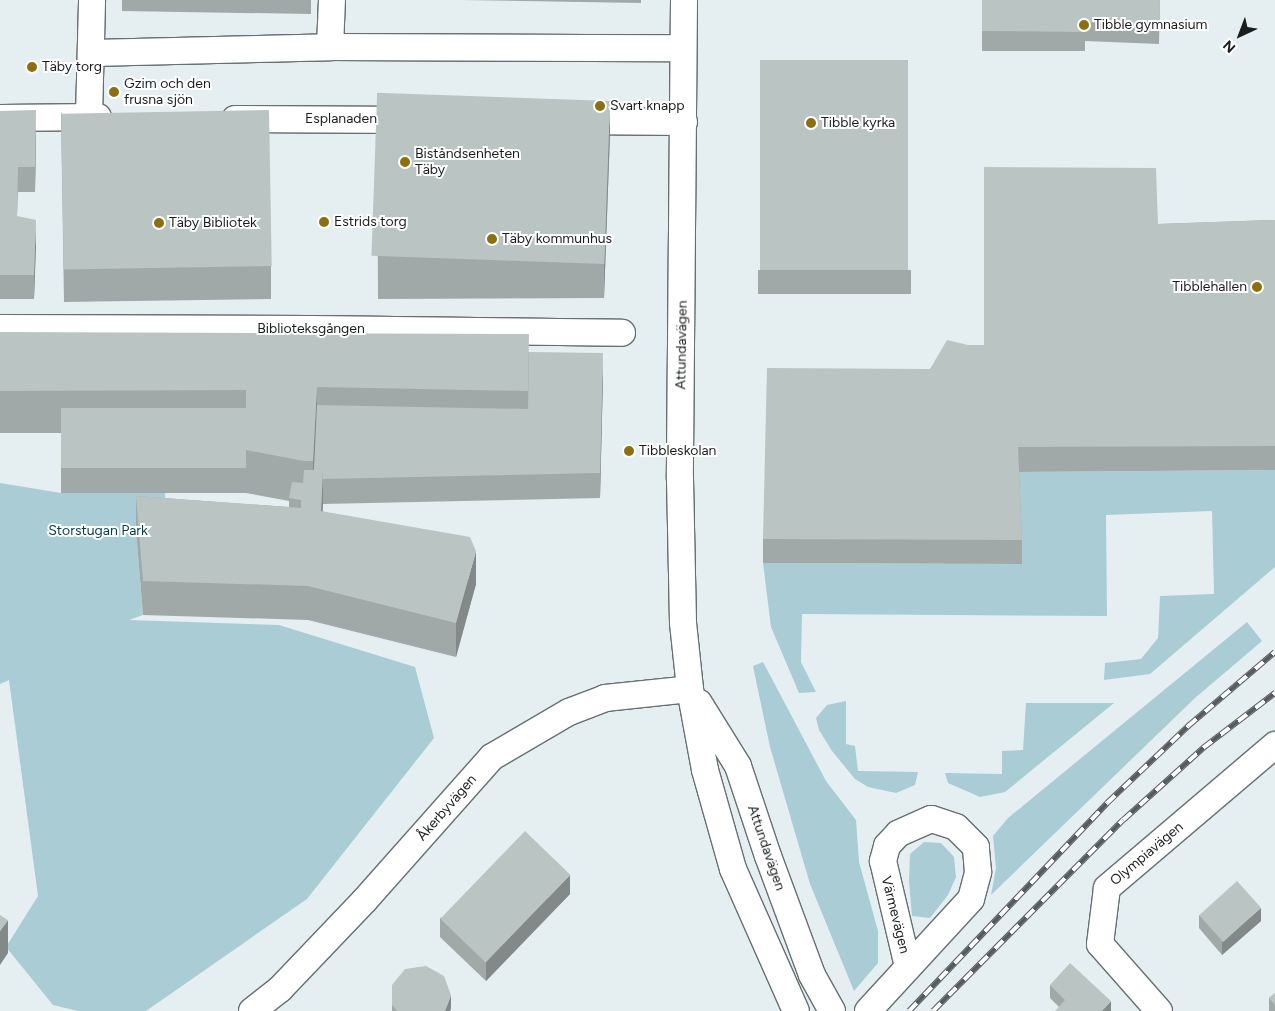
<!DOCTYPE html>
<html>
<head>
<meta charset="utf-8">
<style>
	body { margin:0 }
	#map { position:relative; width:1275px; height:1011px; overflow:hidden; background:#e5eff2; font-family:Figtree,sans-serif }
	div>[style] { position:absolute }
	.green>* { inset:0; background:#aaccd5 }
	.roads { filter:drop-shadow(1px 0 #666f71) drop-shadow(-1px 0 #666f71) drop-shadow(0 1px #666f71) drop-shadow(0 -1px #666f71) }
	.minor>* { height:26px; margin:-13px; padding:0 13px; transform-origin:13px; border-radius:13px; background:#fff }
	.rail>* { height:5.5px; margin-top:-2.75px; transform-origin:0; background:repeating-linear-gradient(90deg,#fff 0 11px,#565b5d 0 22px); box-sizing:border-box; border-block:1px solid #565b5d }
	.wall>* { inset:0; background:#a0a9a8; transform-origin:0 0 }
	.shaded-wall>* { inset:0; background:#828988 }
	.building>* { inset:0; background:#bac4c3; transform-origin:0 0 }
	.dots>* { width:14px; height:14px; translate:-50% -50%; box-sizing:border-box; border:2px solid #fff; border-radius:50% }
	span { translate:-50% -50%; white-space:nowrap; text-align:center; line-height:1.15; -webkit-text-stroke:4px #fff; paint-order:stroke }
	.poi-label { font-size:14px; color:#1a1d1e }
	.left { translate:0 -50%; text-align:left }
	.right { translate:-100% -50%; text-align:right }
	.street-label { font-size:14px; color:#1a1d1e }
	.park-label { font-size:14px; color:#043d48 }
	.north { position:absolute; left:1215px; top:10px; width:50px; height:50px; -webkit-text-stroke:4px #fff; paint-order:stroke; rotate:223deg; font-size:14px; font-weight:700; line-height:20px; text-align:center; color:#1a1d1e }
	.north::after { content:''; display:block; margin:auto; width:18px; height:22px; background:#1a1d1e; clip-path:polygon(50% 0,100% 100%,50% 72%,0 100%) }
</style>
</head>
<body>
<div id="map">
	<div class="green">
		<i style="clip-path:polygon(1275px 470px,1275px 567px,1150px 674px,1104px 680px,1105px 663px,1141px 659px,1158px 638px,1160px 596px,1214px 594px,1212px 511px,1106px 515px,1107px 616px,802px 614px,801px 662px,816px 692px,799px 693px,771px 627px,763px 563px,1022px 564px,1018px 472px)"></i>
		<i style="clip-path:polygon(0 483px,61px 493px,165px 493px,167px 530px,136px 530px,143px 615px,129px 620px,279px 625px,415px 667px,434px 738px,307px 899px,146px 1011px,78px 1011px,53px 1005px,6px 947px,38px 896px,9px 680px,0 684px)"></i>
		<i style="clip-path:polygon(1247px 622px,1262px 641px,1195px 698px,991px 895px,996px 868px,993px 836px,1008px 818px)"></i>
		<i style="clip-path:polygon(763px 662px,826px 781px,856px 820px,859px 862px,878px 931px,878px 963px,854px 991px,810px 884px,770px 747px,753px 666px)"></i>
		<i style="clip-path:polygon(846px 701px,846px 744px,855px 746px,858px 771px,918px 772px,915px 785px,896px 793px,868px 787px,855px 779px,832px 751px,819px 730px,816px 718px,827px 705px)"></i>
		<i style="clip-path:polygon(1026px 703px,1114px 703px,1005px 792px,980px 797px,948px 783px,945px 773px,1002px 774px,1002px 751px,1023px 750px)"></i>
		<i style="clip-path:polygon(924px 842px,941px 843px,954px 857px,956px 877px,948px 895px,930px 918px,912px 916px,909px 881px,910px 854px)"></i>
	</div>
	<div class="roads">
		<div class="minor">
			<i style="left:684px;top:0;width:479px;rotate:90.5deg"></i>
			<i style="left:680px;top:479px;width:144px;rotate:88.8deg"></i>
			<i style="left:683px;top:623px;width:66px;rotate:83.9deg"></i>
			<i style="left:690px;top:689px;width:82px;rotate:79.5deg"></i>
			<i style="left:705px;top:770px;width:103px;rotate:74.2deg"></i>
			<i style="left:733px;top:869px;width:155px;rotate:66.1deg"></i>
			<i style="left:330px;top:47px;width:47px;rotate:-87.6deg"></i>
			<i style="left:92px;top:53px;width:238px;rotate:-1.4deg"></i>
			<i style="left:330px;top:47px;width:353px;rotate:0.2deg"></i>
			<i style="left:89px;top:117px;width:117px;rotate:-88.5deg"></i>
			<i style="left:0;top:118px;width:98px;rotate:-0.6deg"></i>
			<i style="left:235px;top:119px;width:178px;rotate:0.3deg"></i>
			<i style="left:575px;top:121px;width:109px;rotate:0.5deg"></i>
			<i style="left:0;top:328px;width:312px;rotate:0.2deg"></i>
			<i style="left:312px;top:329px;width:310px;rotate:0.7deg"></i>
			<i style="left:699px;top:703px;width:74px;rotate:58.2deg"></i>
			<i style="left:738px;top:766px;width:95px;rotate:71.6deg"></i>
			<i style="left:768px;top:856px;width:127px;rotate:69.7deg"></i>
			<i style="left:812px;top:975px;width:41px;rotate:60.9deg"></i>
			<i style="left:252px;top:1011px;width:36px;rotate:-38deg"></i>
			<i style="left:280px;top:989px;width:123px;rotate:-46.3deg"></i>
			<i style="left:365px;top:900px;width:191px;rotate:-48.4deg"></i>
			<i style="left:492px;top:757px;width:89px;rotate:-30.3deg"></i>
			<i style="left:569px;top:712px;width:39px;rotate:-21deg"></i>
			<i style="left:605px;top:698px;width:85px;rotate:-6deg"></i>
			<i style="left:868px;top:1011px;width:152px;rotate:-47.4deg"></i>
			<i style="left:971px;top:899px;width:28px;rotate:-75deg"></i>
			<i style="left:978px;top:872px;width:25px;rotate:-95deg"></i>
			<i style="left:976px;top:847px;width:28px;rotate:-135deg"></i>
			<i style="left:956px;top:827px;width:26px;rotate:-162deg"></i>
			<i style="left:931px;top:819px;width:36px;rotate:156deg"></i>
			<i style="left:898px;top:834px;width:16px;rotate:133deg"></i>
			<i style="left:887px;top:846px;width:16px;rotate:105deg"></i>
			<i style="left:883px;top:861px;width:109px;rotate:76.7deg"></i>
			<i style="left:1159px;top:1011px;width:89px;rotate:-131.4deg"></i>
			<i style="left:1100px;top:944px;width:56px;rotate:-82.9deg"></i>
			<i style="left:1107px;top:888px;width:221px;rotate:-40.4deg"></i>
		</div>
	</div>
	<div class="rail">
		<i style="left:909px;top:1011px;width:287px;rotate:-46.4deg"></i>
		<i style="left:1107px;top:803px;width:112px;rotate:-43.5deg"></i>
		<i style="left:1188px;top:726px;width:114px;rotate:-40.4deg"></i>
		<i style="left:933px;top:1011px;width:269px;rotate:-45.2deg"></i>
		<i style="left:1123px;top:820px;width:108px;rotate:-42deg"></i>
		<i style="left:1203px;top:748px;width:91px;rotate:-37.4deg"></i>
	</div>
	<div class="wall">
		<i style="clip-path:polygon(122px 0,311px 0,311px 14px,122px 11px)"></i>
		<i style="clip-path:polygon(461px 0,641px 0,641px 3px)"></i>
		<i style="clip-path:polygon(982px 0,1160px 0,1159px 44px,1085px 41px,1085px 51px,982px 51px)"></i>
		<i style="clip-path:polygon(377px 103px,610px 134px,604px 298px,378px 299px)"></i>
		<i style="clip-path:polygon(0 111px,36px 134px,35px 192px,18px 192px,17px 216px,36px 245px,34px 299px,0 299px)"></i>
		<i style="clip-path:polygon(61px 113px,271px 266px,271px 299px,64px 302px)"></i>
		<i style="clip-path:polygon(1275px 220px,1275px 470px,1019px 472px,1022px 540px,1022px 564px,763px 563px,763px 539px,930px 369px,968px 345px,984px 345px,1158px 224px)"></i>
		<i style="left:758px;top:270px;width:153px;height:24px"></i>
		<i style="clip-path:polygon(0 332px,529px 352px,603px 377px,600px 498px,323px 504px,322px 511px,476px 584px,456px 657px,308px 620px,143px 615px,136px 530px,136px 496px,289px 507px,289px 501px,246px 493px,61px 493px,61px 433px,0 433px)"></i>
		<i style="clip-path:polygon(570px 894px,486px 981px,440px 937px,440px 918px)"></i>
		<i style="clip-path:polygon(1199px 915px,1261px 921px,1222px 955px,1199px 928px)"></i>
		<i style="clip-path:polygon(392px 985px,451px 1008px,450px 1011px,392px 1011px)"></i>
		<i style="clip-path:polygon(1050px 985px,1111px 1011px,1059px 1007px,1050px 998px)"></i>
		<i style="clip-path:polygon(1275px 993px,1275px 1011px,1269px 1011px,1269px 998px)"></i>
	</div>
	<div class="shaded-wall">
		<i style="clip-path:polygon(610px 101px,610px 134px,604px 298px,604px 264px)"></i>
		<i style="clip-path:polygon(36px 110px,36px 134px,35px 192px,35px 167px)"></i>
		<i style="clip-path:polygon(36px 220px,36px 245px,34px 299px,34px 275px)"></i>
		<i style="clip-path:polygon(603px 353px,603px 377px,600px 498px,600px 473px)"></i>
		<i style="clip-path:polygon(317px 387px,317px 430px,313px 479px,313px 461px)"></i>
		<i style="clip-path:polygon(323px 470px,323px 504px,321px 545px,321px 511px)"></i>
		<i style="clip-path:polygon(476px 551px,476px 584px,456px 657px,456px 623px)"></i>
		<i style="clip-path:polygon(570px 875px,570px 894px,486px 981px,486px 962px)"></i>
		<i style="clip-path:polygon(1261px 908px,1261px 921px,1222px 955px,1222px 942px)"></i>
		<i style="clip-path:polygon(8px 920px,8px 953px,0 965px,0 931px)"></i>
		<i style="clip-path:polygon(451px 995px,451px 1008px,450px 1011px,445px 1011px)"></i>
		<i style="clip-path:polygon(1111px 1001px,1111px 1011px,1102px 1011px)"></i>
	</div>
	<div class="building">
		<i style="clip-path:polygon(982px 0,1160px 0,1159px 25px,1084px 22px,1085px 32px,982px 31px)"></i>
		<i style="left:760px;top:60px;width:148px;height:210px"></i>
		<i style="left:610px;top:101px;width:163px;height:233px;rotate:92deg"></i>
		<i style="clip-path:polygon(36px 110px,35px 167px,18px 167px,17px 216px,36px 220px,34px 275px,0 275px,0 111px)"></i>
		<i style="left:269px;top:110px;width:156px;height:208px;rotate:89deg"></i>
		<i style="clip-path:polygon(984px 167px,1156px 168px,1158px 224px,1275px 220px,1275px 446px,1018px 447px,1022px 540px,763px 539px,767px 368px,930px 369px,947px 340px,968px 345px,984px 345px)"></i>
		<i style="clip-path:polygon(0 332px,529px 334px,528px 391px,317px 387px,313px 461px,304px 461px,246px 450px,246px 390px,0 391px)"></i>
		<i style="clip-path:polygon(529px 352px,603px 353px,600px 473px,323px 479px,323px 470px,314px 470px,317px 405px,528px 409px)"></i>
		<i style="left:61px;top:408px;width:185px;height:60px"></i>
		<i style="clip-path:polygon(304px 470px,323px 470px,321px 511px,470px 537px,476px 551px,456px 623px,308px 586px,143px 581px,136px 496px,301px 508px,301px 500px,289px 498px,292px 482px,303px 483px)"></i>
		<i style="left:525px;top:831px;width:63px;height:122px;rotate:44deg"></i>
		<i style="left:1237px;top:881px;width:36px;height:51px;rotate:48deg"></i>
		<i style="clip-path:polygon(0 915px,8px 920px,0 931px)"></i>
		<i style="clip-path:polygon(1070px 963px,1111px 1001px,1102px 1011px,1055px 1011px,1065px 1000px,1050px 985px)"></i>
		<i style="clip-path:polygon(426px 966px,444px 976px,451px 995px,445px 1011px,397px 1011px,392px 1005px,392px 985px,405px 969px)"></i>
		<i style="clip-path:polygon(1275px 993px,1275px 1005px,1269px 998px)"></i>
	</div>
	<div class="dots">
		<i style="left:1084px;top:25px;background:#8b6f11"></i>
		<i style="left:32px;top:67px;background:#8b6f11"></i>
		<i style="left:114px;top:92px;background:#8b6f11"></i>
		<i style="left:600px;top:106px;background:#8b6f11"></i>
		<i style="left:811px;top:123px;background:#8b6f11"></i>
		<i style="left:405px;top:162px;background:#8b6f11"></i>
		<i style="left:324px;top:222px;background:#8b6f11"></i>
		<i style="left:159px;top:223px;background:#8b6f11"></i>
		<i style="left:492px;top:239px;background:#8b6f11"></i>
		<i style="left:1257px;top:287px;background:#8b6f11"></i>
		<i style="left:629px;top:451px;background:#8b6f11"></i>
	</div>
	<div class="poi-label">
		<span class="left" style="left:1094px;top:25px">Tibble gymnasium</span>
		<span class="left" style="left:42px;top:67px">Täby torg</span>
		<span class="left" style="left:124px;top:92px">Gzim och den<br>frusna sjön</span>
		<span class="left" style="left:610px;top:106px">Svart knapp</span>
		<span class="left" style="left:821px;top:123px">Tibble kyrka</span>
		<span class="left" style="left:415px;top:162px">Biståndsenheten<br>Täby</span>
		<span class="left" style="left:334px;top:222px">Estrids torg</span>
		<span class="left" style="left:169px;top:223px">Täby Bibliotek</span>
		<span class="left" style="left:502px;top:239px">Täby kommunhus</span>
		<span class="right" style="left:1247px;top:287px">Tibblehallen</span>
		<span class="left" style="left:639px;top:451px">Tibbleskolan</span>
	</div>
	<div class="street-label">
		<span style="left:341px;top:119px">Esplanaden</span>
		<span style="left:311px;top:329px">Biblioteksgången</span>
		<span style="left:682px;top:345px;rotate:-89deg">Attundavägen</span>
		<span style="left:447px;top:808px;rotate:-49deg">Åkerbyvägen</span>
		<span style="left:766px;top:848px;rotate:71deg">Attundavägen</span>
		<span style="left:1147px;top:854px;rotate:-40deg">Olympiavägen</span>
		<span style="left:895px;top:915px;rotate:76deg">Värmevägen</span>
	</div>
	<div class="park-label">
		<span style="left:98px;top:531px">Storstugan Park</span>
	</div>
	<div class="north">N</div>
</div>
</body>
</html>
